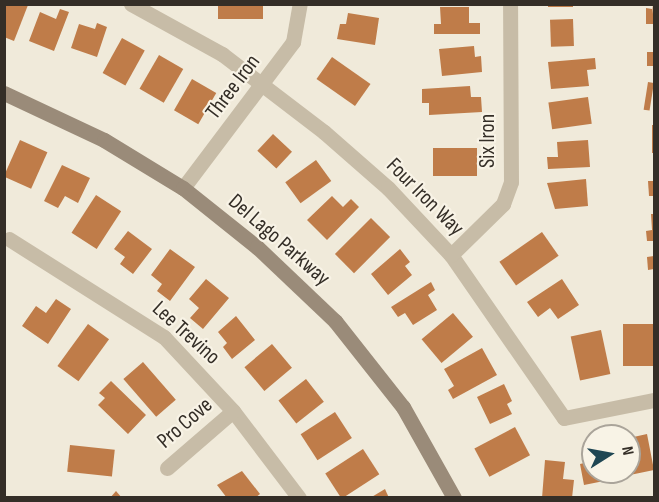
<!DOCTYPE html>
<html>
<head>
<meta charset="utf-8">
<style>
	body { margin:0 }
	#map { position:relative; width:659px; height:502px; overflow:hidden; background:#f0eada; font-family:"Sofia Sans Condensed",sans-serif }
	div>[style] { position:absolute }
	.building>* { inset:0; background:#bf7c49; transform-origin:0 0 }
	.street>* { height:15px; margin:-7.5px; padding:0 7.5px; transform-origin:7.5px; border-radius:7.5px; background:#c7bca7 }
	.secondary>* { height:15px; margin:-7.5px; padding:0 7.5px; transform-origin:7.5px; border-radius:7.5px; background:#9a8b79 }
	span { translate:-50% -50%; white-space:nowrap; text-align:center; line-height:1.15; -webkit-text-stroke:4.5px #f8f3e6; paint-order:stroke }
	.street-label { font-size:22px; color:#342e27 }
	.frame { position:absolute; inset:0; border:6px solid #342e27; pointer-events:none }
	.north { position:absolute; left:581px; top:424px; width:60px; height:60px; box-sizing:border-box; background:#f8f3e6; border:2px solid #aaa49a; border-radius:50%; rotate:79deg; font-size:16px; font-weight:700; line-height:24px; text-align:center; color:#342e27 }
	.north::after { content:''; display:block; margin:auto; width:21px; height:27px; background:#1f4653; clip-path:polygon(50% 0,100% 100%,50% 72%,0 100%) }
</style>
</head>
<body>
<div id="map">
	<div class="building">
		<i style="clip-path:polygon(4px 4px,28px 5px,14px 41px,4px 37px)"></i>
		<i style="left:218px;top:4px;width:45px;height:15px"></i>
		<i style="left:548px;top:4px;width:25px;height:3px"></i>
		<i style="clip-path:polygon(652px 4px,654px 24px,646px 24px,646px 8px,652px 9px)"></i>
		<i style="clip-path:polygon(440px 7px,469px 7px,469px 23px,480px 23px,480px 34px,434px 34px,434px 24px,441px 24px)"></i>
		<i style="clip-path:polygon(60px 9px,69px 12px,54px 51px,29px 41px,40px 12px,56px 19px)"></i>
		<i style="clip-path:polygon(348px 13px,379px 18px,375px 45px,337px 39px,340px 24px,346px 24px)"></i>
		<i style="left:573px;top:19px;width:27px;height:23px;rotate:88deg"></i>
		<i style="clip-path:polygon(97px 23px,107px 27px,97px 57px,71px 48px,79px 24px,95px 29px)"></i>
		<i style="left:122px;top:38px;width:26px;height:40px;rotate:29deg"></i>
		<i style="clip-path:polygon(474px 46px,475px 57px,481px 56px,482px 72px,442px 76px,439px 49px)"></i>
		<i style="left:647px;top:52px;width:7px;height:14px"></i>
		<i style="left:159px;top:55px;width:28px;height:39px;rotate:30deg"></i>
		<i style="left:332px;top:57px;width:47px;height:27px;rotate:35deg"></i>
		<i style="clip-path:polygon(595px 58px,596px 69px,587px 70px,589px 86px,551px 89px,548px 62px)"></i>
		<i style="left:192px;top:79px;width:28px;height:36px;rotate:30deg"></i>
		<i style="left:648px;top:82px;width:6px;height:28px;rotate:9deg"></i>
		<i style="clip-path:polygon(470px 86px,471px 97px,481px 97px,482px 112px,429px 115px,429px 103px,422px 103px,422px 89px)"></i>
		<i style="left:588px;top:97px;width:27px;height:40px;rotate:82deg"></i>
		<i style="left:652px;top:125px;width:2px;height:28px"></i>
		<i style="left:273px;top:134px;width:26px;height:23px;rotate:43deg"></i>
		<i style="left:20px;top:140px;width:30px;height:40px;rotate:24deg"></i>
		<i style="clip-path:polygon(588px 140px,590px 167px,548px 169px,547px 157px,558px 157px,557px 142px)"></i>
		<i style="left:433px;top:148px;width:44px;height:28px"></i>
		<i style="left:316px;top:160px;width:26px;height:38px;rotate:54deg"></i>
		<i style="clip-path:polygon(62px 165px,90px 178px,78px 203px,65px 196px,58px 208px,44px 201px)"></i>
		<i style="clip-path:polygon(586px 179px,588px 206px,555px 209px,547px 183px)"></i>
		<i style="clip-path:polygon(648px 181px,654px 181px,654px 196px,649px 196px)"></i>
		<i style="left:96px;top:195px;width:30px;height:45px;rotate:33deg"></i>
		<i style="clip-path:polygon(332px 196px,343px 207px,351px 199px,359px 207px,327px 240px,307px 220px)"></i>
		<i style="clip-path:polygon(651px 214px,654px 214px,654px 241px,647px 241px,646px 231px,652px 230px)"></i>
		<i style="left:371px;top:218px;width:27px;height:51px;rotate:45deg"></i>
		<i style="clip-path:polygon(128px 231px,152px 249px,133px 274px,120px 264px,125px 257px,114px 249px)"></i>
		<i style="left:542px;top:232px;width:29px;height:52px;rotate:55deg"></i>
		<i style="clip-path:polygon(170px 249px,195px 267px,170px 301px,157px 291px,162px 284px,151px 275px)"></i>
		<i style="clip-path:polygon(400px 249px,410px 262px,405px 266px,412px 275px,388px 295px,371px 274px)"></i>
		<i style="clip-path:polygon(654px 256px,654px 269px,648px 270px,647px 257px)"></i>
		<i style="clip-path:polygon(206px 279px,229px 298px,203px 329px,190px 318px,199px 308px,189px 299px)"></i>
		<i style="clip-path:polygon(562px 279px,579px 305px,558px 319px,550px 308px,538px 317px,527px 302px)"></i>
		<i style="clip-path:polygon(431px 282px,435px 290px,428px 295px,437px 310px,413px 325px,405px 313px,398px 317px,391px 307px)"></i>
		<i style="clip-path:polygon(56px 299px,71px 309px,48px 344px,22px 326px,36px 306px,46px 313px)"></i>
		<i style="left:453px;top:313px;width:31px;height:41px;rotate:50deg"></i>
		<i style="clip-path:polygon(236px 316px,255px 340px,232px 359px,223px 347px,227px 343px,218px 332px)"></i>
		<i style="left:88px;top:324px;width:26px;height:52px;rotate:36deg"></i>
		<i style="left:623px;top:324px;width:31px;height:42px"></i>
		<i style="left:601px;top:330px;width:45px;height:31px;rotate:78deg"></i>
		<i style="left:272px;top:344px;width:31px;height:36px;rotate:50deg"></i>
		<i style="clip-path:polygon(482px 348px,497px 375px,453px 399px,448px 390px,454px 386px,444px 369px)"></i>
		<i style="left:143px;top:362px;width:50px;height:26px;rotate:49deg"></i>
		<i style="left:306px;top:379px;width:29px;height:35px;rotate:52deg"></i>
		<i style="clip-path:polygon(111px 381px,146px 415px,128px 434px,98px 405px,105px 398px,99px 393px)"></i>
		<i style="clip-path:polygon(504px 384px,512px 401px,507px 404px,512px 414px,490px 424px,477px 397px)"></i>
		<i style="left:335px;top:412px;width:31px;height:41px;rotate:57deg"></i>
		<i style="left:515px;top:427px;width:32px;height:46px;rotate:62deg"></i>
		<i style="clip-path:polygon(647px 434px,654px 470px,625px 476px,624px 472px,629px 472px,629px 438px)"></i>
		<i style="left:70px;top:445px;width:45px;height:27px;rotate:6deg"></i>
		<i style="left:363px;top:449px;width:30px;height:45px;rotate:57deg"></i>
		<i style="clip-path:polygon(545px 460px,565px 462px,563px 479px,574px 480px,572px 498px,542px 498px)"></i>
		<i style="clip-path:polygon(593px 461px,593px 472px,613px 472px,614px 479px,584px 485px,580px 464px)"></i>
		<i style="clip-path:polygon(242px 471px,260px 494px,255px 498px,227px 498px,217px 485px)"></i>
		<i style="clip-path:polygon(385px 489px,389px 498px,370px 498px)"></i>
		<i style="clip-path:polygon(116px 491px,122px 498px,110px 498px)"></i>
	</div>
	<div class="street">
		<i style="left:131px;top:4px;width:104px;rotate:28.8deg"></i>
		<i style="left:222px;top:54px;width:128px;rotate:37.4deg"></i>
		<i style="left:324px;top:132px;width:85px;rotate:41.2deg"></i>
		<i style="left:388px;top:188px;width:92px;rotate:46.8deg"></i>
		<i style="left:451px;top:255px;width:198px;rotate:55.3deg"></i>
		<i style="left:564px;top:418px;width:92px;rotate:-11.3deg"></i>
		<i style="left:183px;top:188px;width:183px;rotate:-53deg"></i>
		<i style="left:293px;top:42px;width:39px;rotate:-80deg"></i>
		<i style="left:9px;top:239px;width:183px;rotate:32.3deg"></i>
		<i style="left:164px;top:337px;width:101px;rotate:47deg"></i>
		<i style="left:233px;top:411px;width:109px;rotate:52.8deg"></i>
		<i style="left:451px;top:255px;width:73px;rotate:-44.4deg"></i>
		<i style="left:503px;top:204px;width:23px;rotate:-70deg"></i>
		<i style="left:511px;top:182px;width:178px;rotate:-90.3deg"></i>
		<i style="left:167px;top:468px;width:87px;rotate:-40.8deg"></i>
	</div>
	<div class="secondary">
		<i style="left:4px;top:93px;width:110px;rotate:25.2deg"></i>
		<i style="left:104px;top:140px;width:92px;rotate:31.3deg"></i>
		<i style="left:183px;top:188px;width:95px;rotate:38.6deg"></i>
		<i style="left:257px;top:247px;width:108px;rotate:43.5deg"></i>
		<i style="left:335px;top:321px;width:110px;rotate:51.7deg"></i>
		<i style="left:403px;top:407px;width:104px;rotate:60.7deg"></i>
	</div>
	<div class="street-label">
		<span style="left:233px;top:87px;rotate:-53deg">Three Iron</span>
		<span style="left:488px;top:141px;rotate:-90deg">Six Iron</span>
		<span style="left:425px;top:197px;rotate:45deg">Four Iron Way</span>
		<span style="left:279px;top:240px;rotate:41deg">Del Lago Parkway</span>
		<span style="left:186px;top:333px;rotate:42deg">Lee Trevino</span>
		<span style="left:185px;top:423px;rotate:-41deg">Pro Cove</span>
	</div>
	<div class="frame"></div>
	<div class="north">N</div>
</div>
</body>
</html>
